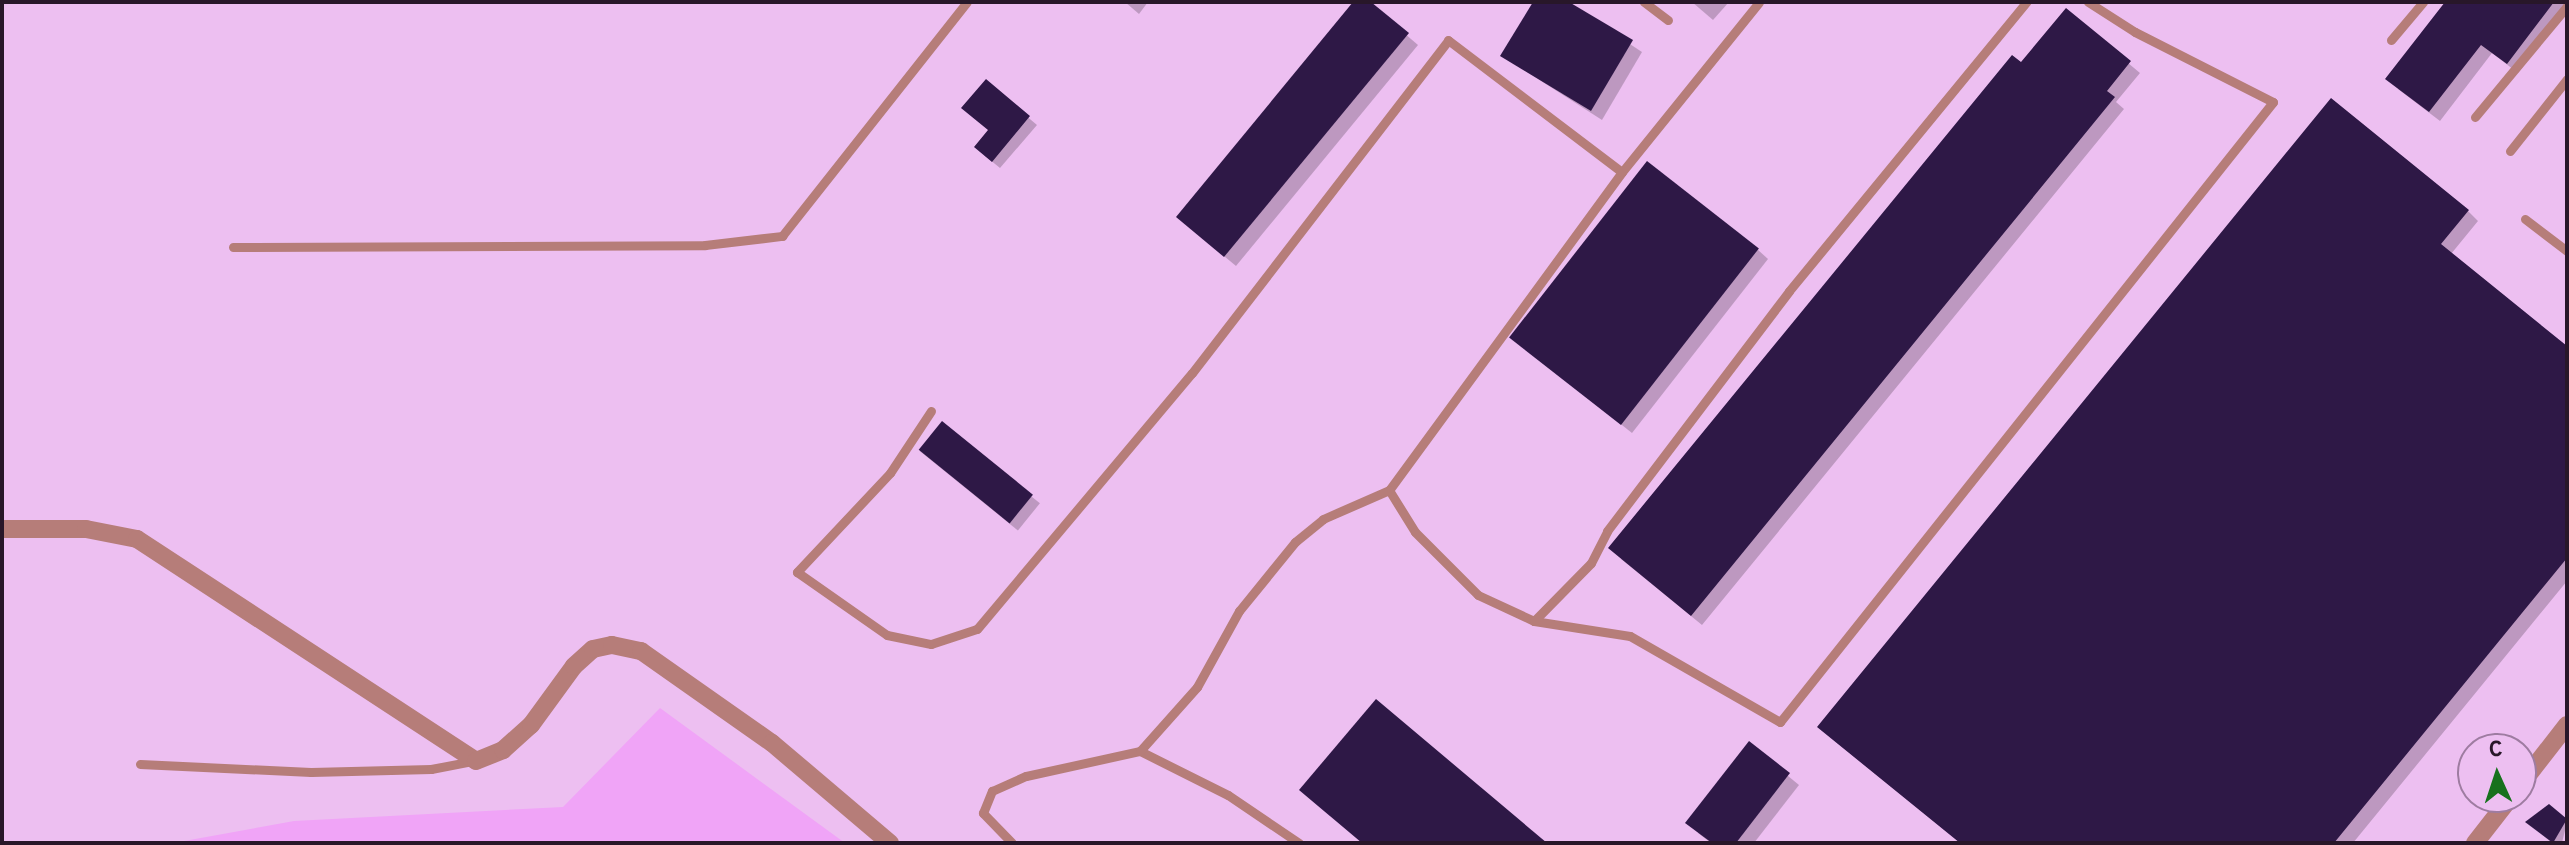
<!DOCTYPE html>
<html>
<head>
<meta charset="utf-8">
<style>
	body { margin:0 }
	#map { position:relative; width:2569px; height:845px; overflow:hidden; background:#edbff1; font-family:Overpass,sans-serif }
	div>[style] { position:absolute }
	.green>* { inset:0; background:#f0a4f7 }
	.shadow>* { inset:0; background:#0003; transform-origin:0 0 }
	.building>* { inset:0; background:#2e1846; transform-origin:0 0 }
	.service>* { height:9px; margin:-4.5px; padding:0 4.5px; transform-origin:4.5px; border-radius:4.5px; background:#b67d79 }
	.minor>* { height:18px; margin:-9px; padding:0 9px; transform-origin:9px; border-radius:9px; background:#b67d79 }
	span { translate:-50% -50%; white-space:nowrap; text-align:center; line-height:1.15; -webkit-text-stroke:8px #edbff1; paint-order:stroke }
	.frame { position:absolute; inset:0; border:4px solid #281729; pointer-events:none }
	.north { position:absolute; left:2457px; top:733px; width:80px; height:80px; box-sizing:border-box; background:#edbff1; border:2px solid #9e7ca1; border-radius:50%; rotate:357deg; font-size:22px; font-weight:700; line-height:32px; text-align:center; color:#281729 }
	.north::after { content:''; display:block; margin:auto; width:28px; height:36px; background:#17711d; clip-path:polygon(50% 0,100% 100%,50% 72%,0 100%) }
</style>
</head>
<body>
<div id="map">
	<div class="green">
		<i style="clip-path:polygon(660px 708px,845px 843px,173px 843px,294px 821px,563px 807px)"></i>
	</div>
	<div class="shadow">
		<i style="clip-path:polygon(1125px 2px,1148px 2px,1139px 14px)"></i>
		<i style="clip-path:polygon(1356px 2px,1368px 2px,1418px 45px,1236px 266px,1189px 227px)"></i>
		<i style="clip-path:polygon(1535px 2px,1566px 2px,1642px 52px,1602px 120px,1502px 56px)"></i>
		<i style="clip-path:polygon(1692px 2px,1729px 2px,1713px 20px)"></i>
		<i style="clip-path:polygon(2447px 2px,2567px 2px,2567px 9px,2518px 73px,2492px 53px,2440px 121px,2398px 89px)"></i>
		<i style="clip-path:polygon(2066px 11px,2140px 73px,2116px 102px,2124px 109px,1702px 625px,1621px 559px)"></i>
		<i style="clip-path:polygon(986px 82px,1037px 125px,1000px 168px,984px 155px,990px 131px)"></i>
		<i style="clip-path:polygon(2468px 211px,2478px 221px,2451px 254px,2567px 350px,2567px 581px,2353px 843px,1961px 843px,1830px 737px)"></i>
		<i style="clip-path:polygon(1757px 249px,1768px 259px,1632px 433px,1512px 338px)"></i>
		<i style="left:942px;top:424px;width:126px;height:35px;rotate:39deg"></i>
		<i style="clip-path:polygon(1749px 744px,1799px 785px,1754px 843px,1711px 843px,1698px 833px)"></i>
		<i style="clip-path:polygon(2549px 807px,2567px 822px,2562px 843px,2552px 843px,2533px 827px)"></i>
	</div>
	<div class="building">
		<i style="clip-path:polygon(1353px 2px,1371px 2px,1409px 33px,1224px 257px,1176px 217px)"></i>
		<i style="clip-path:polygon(1533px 2px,1569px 2px,1633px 40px,1591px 111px,1500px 56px)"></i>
		<i style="clip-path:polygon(2445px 2px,2554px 2px,2507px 64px,2481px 45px,2429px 112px,2385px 79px)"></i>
		<i style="clip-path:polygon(2066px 8px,2131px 61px,2107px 91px,2115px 97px,1691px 616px,1608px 548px,2012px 55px,2021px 62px)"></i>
		<i style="clip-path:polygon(986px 79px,1030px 116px,992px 162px,974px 147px,988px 130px,961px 108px)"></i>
		<i style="clip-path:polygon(2331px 98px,2469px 210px,2441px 244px,2567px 346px,2567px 558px,2334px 843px,1960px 843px,1817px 727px)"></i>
		<i style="left:1647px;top:161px;width:142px;height:224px;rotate:38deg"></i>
		<i style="left:942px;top:421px;width:117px;height:37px;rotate:39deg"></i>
		<i style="clip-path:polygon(1376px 699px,1547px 843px,1362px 843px,1299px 790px)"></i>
		<i style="clip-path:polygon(1749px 741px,1790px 773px,1736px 843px,1712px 843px,1685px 823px)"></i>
		<i style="clip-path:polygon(2549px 804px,2567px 819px,2553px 843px,2525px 822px)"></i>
	</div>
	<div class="service">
		<i style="left:1644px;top:2px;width:30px;rotate:37deg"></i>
		<i style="left:2391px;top:40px;width:50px;rotate:-49.9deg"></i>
		<i style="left:2475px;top:117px;width:144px;rotate:-50.3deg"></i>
		<i style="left:2510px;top:151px;width:92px;rotate:-51.6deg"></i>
		<i style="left:1622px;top:172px;width:394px;rotate:126.2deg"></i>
		<i style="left:1389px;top:490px;width:49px;rotate:58.2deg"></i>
		<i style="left:1415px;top:532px;width:89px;rotate:45deg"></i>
		<i style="left:1478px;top:595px;width:62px;rotate:24.9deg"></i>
		<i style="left:1534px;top:621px;width:97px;rotate:8.9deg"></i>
		<i style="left:1630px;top:636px;width:173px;rotate:29.8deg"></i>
		<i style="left:1780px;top:722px;width:792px;rotate:-51.51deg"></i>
		<i style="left:2273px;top:102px;width:155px;rotate:-153.1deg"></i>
		<i style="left:2135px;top:32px;width:56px;rotate:-147.4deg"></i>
		<i style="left:2525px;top:219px;width:53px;rotate:37.3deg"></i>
		<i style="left:233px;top:247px;width:472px;rotate:-0.2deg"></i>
		<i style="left:705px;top:245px;width:78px;rotate:-6.7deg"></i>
		<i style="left:782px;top:236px;width:298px;rotate:-51.7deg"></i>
		<i style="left:931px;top:411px;width:74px;rotate:123.5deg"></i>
		<i style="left:890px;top:473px;width:136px;rotate:133.2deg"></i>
		<i style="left:797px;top:572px;width:110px;rotate:35deg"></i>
		<i style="left:887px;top:635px;width:45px;rotate:11.6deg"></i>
		<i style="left:931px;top:644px;width:48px;rotate:-18.1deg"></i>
		<i style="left:977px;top:629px;width:334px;rotate:-50deg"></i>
		<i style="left:1192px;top:373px;width:420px;rotate:-52.4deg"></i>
		<i style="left:1448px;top:40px;width:218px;rotate:37.2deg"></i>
		<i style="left:1622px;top:172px;width:218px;rotate:-51.1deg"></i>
		<i style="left:1534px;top:621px;width:81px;rotate:-45.5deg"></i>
		<i style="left:1591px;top:563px;width:36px;rotate:-63deg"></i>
		<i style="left:1607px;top:531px;width:301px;rotate:-52.8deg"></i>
		<i style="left:1789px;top:291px;width:374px;rotate:-50.6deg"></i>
		<i style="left:1140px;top:751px;width:98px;rotate:26.6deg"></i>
		<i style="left:1228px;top:795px;width:86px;rotate:34.1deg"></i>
		<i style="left:140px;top:764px;width:171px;rotate:2.7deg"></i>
		<i style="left:311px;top:772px;width:120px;rotate:-1.4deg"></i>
		<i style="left:431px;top:769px;width:43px;rotate:-10.8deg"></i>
		<i style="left:1012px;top:843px;width:42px;rotate:-134deg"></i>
		<i style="left:983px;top:813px;width:24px;rotate:-68deg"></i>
		<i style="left:992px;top:791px;width:37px;rotate:-24deg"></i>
		<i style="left:1026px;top:776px;width:117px;rotate:-12.4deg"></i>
		<i style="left:1140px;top:751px;width:86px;rotate:-48.3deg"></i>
		<i style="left:1197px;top:687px;width:87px;rotate:-61.1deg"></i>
		<i style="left:1239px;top:611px;width:89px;rotate:-50.9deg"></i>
		<i style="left:1295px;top:542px;width:36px;rotate:-39deg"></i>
		<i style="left:1323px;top:519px;width:72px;rotate:-23.7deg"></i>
	</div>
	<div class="minor">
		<i style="left:2px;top:529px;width:84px"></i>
		<i style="left:86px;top:529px;width:52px;rotate:11.1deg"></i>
		<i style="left:137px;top:539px;width:405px;rotate:33.2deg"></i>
		<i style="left:476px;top:761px;width:29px;rotate:-22deg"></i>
		<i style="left:503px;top:750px;width:38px;rotate:-42deg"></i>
		<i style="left:531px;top:725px;width:73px;rotate:-53.9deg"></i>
		<i style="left:574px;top:666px;width:25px;rotate:-42deg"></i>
		<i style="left:593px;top:649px;width:19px;rotate:-12deg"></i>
		<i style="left:612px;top:645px;width:30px;rotate:12deg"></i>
		<i style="left:641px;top:651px;width:160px;rotate:35.1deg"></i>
		<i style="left:772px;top:743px;width:155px;rotate:40.3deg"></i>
		<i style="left:2521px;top:784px;width:75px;rotate:-52.1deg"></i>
		<i style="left:2475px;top:843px;width:58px;rotate:-52deg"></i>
	</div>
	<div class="frame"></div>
	<div class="north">С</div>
</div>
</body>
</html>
